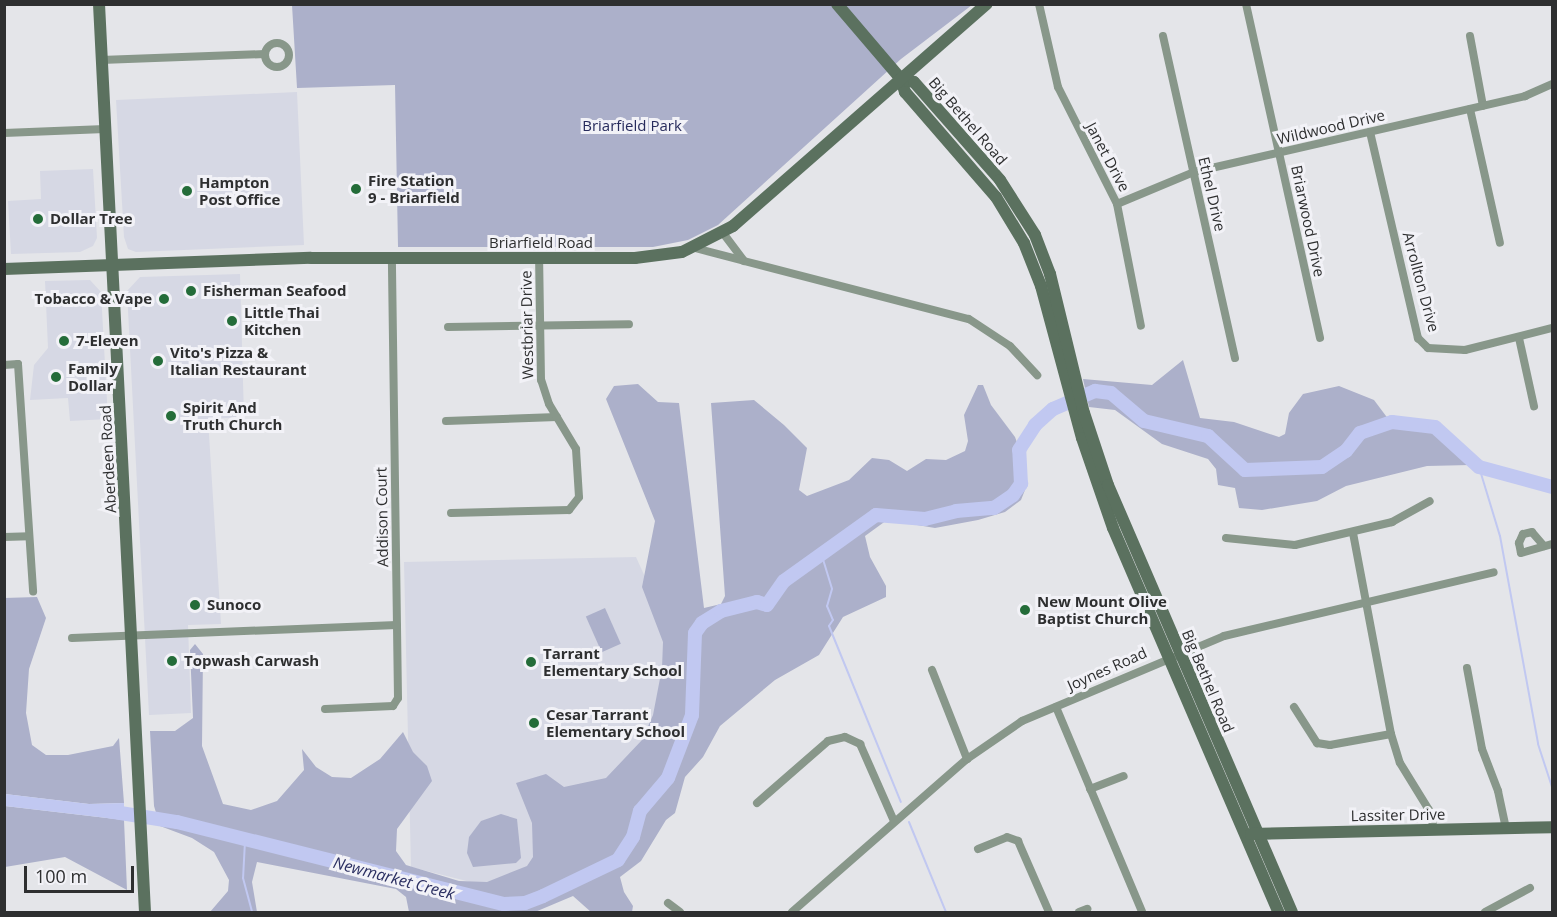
<!DOCTYPE html>
<html>
<head>
<meta charset="utf-8">
<style>
	body { margin:0 }
	#map { position:relative; width:1557px; height:917px; overflow:hidden; background:#e4e5e9; font-family:"Open Sans",sans-serif }
	div>[style] { position:absolute }
	.built>* { inset:0; background:#d6d8e4 }
	.green>* { inset:0; background:#acb0ca; transform-origin:0 0 }
	.water>* { inset:0; background:#c1c8f1 }
	.stream>* { height:2px; margin:-1px; padding:0 1px; transform-origin:1px; border-radius:1px; background:#c1c8f1 }
	.river>* { height:14px; margin:-7px; padding:0 7px; transform-origin:7px; border-radius:7px; background:#c1c8f1 }
	.street>* { height:8px; margin:-4px; padding:0 4px; transform-origin:4px; border-radius:4px; background:#88978a }
	.street>.ring { margin:-4px; padding:0; box-sizing:content-box; background:none; border:8px solid #88978a; border-radius:50% }
	.secondary>* { height:12px; margin:-6px; padding:0 6px; transform-origin:6px; border-radius:6px; background:#5b715f }
	.dots>* { width:16px; height:16px; translate:-50% -50%; box-sizing:border-box; border:3px solid #f2f2f7; border-radius:50% }
	span { translate:-50% -50%; white-space:nowrap; text-align:center; line-height:1.15; -webkit-text-stroke:6px #f2f2f7; paint-order:stroke }
	.street-label { font-size:15px; color:#2e2f30 }
	.park-label { font-size:15px; color:#272b5c }
	.poi-label { font-size:15px; color:#2e2f30; font-weight:700 }
	.left { translate:0 -50%; text-align:left }
	.right { translate:-100% -50%; text-align:right }
	.water-label { font-size:16px; color:#2c3062; font-style:italic }
	.frame { position:absolute; inset:0; border:6px solid #2e2f30; pointer-events:none }
	.scale { position:absolute; left:24px; top:866px; width:110px; height:27px; box-sizing:border-box; border:3px solid #2e2f30; border-top:0; padding-left:8px; font-size:18px; line-height:21px; white-space:nowrap; color:#2e2f30; -webkit-text-stroke:4px #f2f2f7; paint-order:stroke }
</style>
</head>
<body>
<div id="map">
	<div class="built">
		<i style="clip-path:polygon(297px 92px,304px 245px,136px 252px,128px 249px,124px 237px,116px 100px)"></i>
		<i style="clip-path:polygon(93px 169px,97px 238px,93px 246px,80px 252px,11px 254px,8px 201px,41px 199px,40px 171px)"></i>
		<i style="clip-path:polygon(240px 274px,244px 417px,208px 419px,221px 624px,188px 625px,191px 713px,149px 715px,127px 291px,140px 277px)"></i>
		<i style="clip-path:polygon(90px 280px,101px 292px,108px 419px,70px 421px,68px 398px,30px 400px,34px 365px,48px 348px,45px 281px)"></i>
		<i style="clip-path:polygon(636px 557px,668px 628px,663px 720px,514px 893px,411px 867px,404px 562px)"></i>
	</div>
	<div class="green">
		<i style="clip-path:polygon(292px 5px,972px 5px,901px 59px,718px 225px,688px 240px,653px 247px,398px 247px,395px 85px,297px 88px)"></i>
		<i style="clip-path:polygon(1183px 360px,1200px 418px,1234px 422px,1279px 437px,1285px 434px,1289px 413px,1303px 394px,1339px 386px,1374px 400px,1395px 428px,1434px 432px,1470px 465px,1427px 466px,1346px 486px,1317px 501px,1262px 510px,1239px 508px,1235px 488px,1218px 485px,1216px 469px,1208px 459px,1162px 444px,1115px 410px,1089px 407px,1083px 379px,1152px 385px)"></i>
		<i style="clip-path:polygon(638px 384px,658px 402px,679px 403px,704px 608px,721px 604px,725px 596px,711px 403px,754px 400px,784px 425px,807px 448px,799px 490px,807px 496px,849px 480px,872px 458px,889px 460px,907px 471px,926px 459px,946px 460px,965px 451px,968px 441px,964px 415px,978px 385px,983px 385px,991px 405px,1015px 437px,1024px 462px,1025px 490px,1021px 500px,1005px 512px,978px 520px,935px 528px,887px 520px,865px 536px,870px 557px,886px 586px,886px 597px,843px 617px,819px 655px,775px 680px,720px 726px,703px 757px,685px 777px,675px 813px,666px 820px,641px 861px,620px 877px,624px 892px,633px 906px,632px 912px,591px 912px,573px 896px,535px 912px,409px 912px,406px 897px,396px 889px,257px 862px,252px 882px,257px 912px,210px 912px,228px 891px,229px 880px,214px 852px,192px 838px,160px 826px,154px 806px,150px 731px,175px 731px,193px 718px,190px 650px,195px 644px,203px 654px,202px 746px,223px 804px,251px 810px,277px 801px,304px 770px,302px 749px,316px 767px,332px 777px,351px 778px,380px 759px,403px 732px,413px 752px,427px 766px,432px 781px,397px 829px,396px 851px,406px 865px,459px 881px,487px 882px,527px 866px,533px 857px,532px 823px,516px 783px,546px 774px,564px 787px,606px 778px,642px 740px,653px 715px,662px 668px,663px 642px,642px 587px,655px 521px,606px 399px,614px 386px)"></i>
		<i style="clip-path:polygon(37px 597px,46px 618px,29px 669px,26px 713px,32px 745px,46px 755px,68px 755px,113px 746px,119px 738px,124px 803px,89px 804px,5px 794px,4px 598px)"></i>
		<i style="left:605px;top:608px;width:39px;height:21px;rotate:66deg"></i>
		<i style="clip-path:polygon(5px 806px,124px 820px,127px 890px,65px 857px,5px 867px)"></i>
		<i style="clip-path:polygon(501px 814px,517px 819px,521px 858px,516px 863px,473px 867px,467px 853px,469px 837px,481px 821px)"></i>
	</div>
	<div class="water">
		<i style="clip-path:polygon(5px 794px,89px 804px,124px 803px,124px 820px,5px 806px)"></i>
	</div>
	<div class="stream">
		<i style="left:1479px;top:467px;width:72px;rotate:73.1deg"></i>
		<i style="left:1500px;top:536px;width:211px;rotate:79.6deg"></i>
		<i style="left:1538px;top:744px;width:45px;rotate:72deg"></i>
		<i style="left:822px;top:556px;width:34px;rotate:73deg"></i>
		<i style="left:832px;top:589px;width:18px;rotate:106deg"></i>
		<i style="left:827px;top:606px;width:15px;rotate:67deg"></i>
		<i style="left:833px;top:620px;width:7px;rotate:124deg"></i>
		<i style="left:829px;top:626px;width:190px;rotate:67.8deg"></i>
		<i style="left:909px;top:822px;width:97px;rotate:67.7deg"></i>
		<i style="left:245px;top:841px;width:37px;rotate:93deg"></i>
		<i style="left:243px;top:878px;width:35px;rotate:75deg"></i>
	</div>
	<div class="river">
		<i style="left:108px;top:811px;width:70px;rotate:9.1deg"></i>
		<i style="left:177px;top:822px;width:337px;rotate:14.1deg"></i>
		<i style="left:504px;top:904px;width:21px;rotate:-3deg"></i>
		<i style="left:525px;top:903px;width:19px;rotate:-21deg"></i>
		<i style="left:543px;top:896px;width:83px;rotate:-25.6deg"></i>
		<i style="left:618px;top:860px;width:27px;rotate:-57deg"></i>
		<i style="left:633px;top:837px;width:27px;rotate:-75deg"></i>
		<i style="left:640px;top:811px;width:43px;rotate:-49.7deg"></i>
		<i style="left:668px;top:778px;width:67px;rotate:-69.1deg"></i>
		<i style="left:692px;top:715px;width:82px;rotate:-87.9deg"></i>
		<i style="left:695px;top:633px;width:12px;rotate:-55deg"></i>
		<i style="left:702px;top:623px;width:22px;rotate:-32deg"></i>
		<i style="left:721px;top:611px;width:37px;rotate:-14deg"></i>
		<i style="left:757px;top:602px;width:10px;rotate:17deg"></i>
		<i style="left:767px;top:605px;width:29px;rotate:-55deg"></i>
		<i style="left:784px;top:581px;width:113px;rotate:-35.7deg"></i>
		<i style="left:876px;top:515px;width:49px;rotate:4.7deg"></i>
		<i style="left:925px;top:519px;width:32px;rotate:-14deg"></i>
		<i style="left:956px;top:511px;width:38px;rotate:-5deg"></i>
		<i style="left:994px;top:508px;width:23px;rotate:-34deg"></i>
		<i style="left:1013px;top:495px;width:14px;rotate:-54deg"></i>
		<i style="left:1021px;top:484px;width:34px;rotate:-93deg"></i>
		<i style="left:1019px;top:450px;width:30px;rotate:-57deg"></i>
		<i style="left:1035px;top:425px;width:24px;rotate:-42deg"></i>
		<i style="left:1053px;top:409px;width:46px;rotate:-23.2deg"></i>
		<i style="left:1095px;top:391px;width:16px;rotate:7deg"></i>
		<i style="left:1111px;top:393px;width:43px;rotate:40.3deg"></i>
		<i style="left:1144px;top:421px;width:66px;rotate:13.2deg"></i>
		<i style="left:1208px;top:436px;width:50px;rotate:42.6deg"></i>
		<i style="left:1245px;top:470px;width:77px;rotate:-2.2deg"></i>
		<i style="left:1322px;top:467px;width:29px;rotate:-34deg"></i>
		<i style="left:1346px;top:451px;width:23px;rotate:-52deg"></i>
		<i style="left:1360px;top:433px;width:34px;rotate:-19deg"></i>
		<i style="left:1392px;top:422px;width:43px;rotate:6.6deg"></i>
		<i style="left:1435px;top:427px;width:59px;rotate:42.3deg"></i>
		<i style="left:1479px;top:467px;width:76px;rotate:15.3deg"></i>
	</div>
	<div class="street">
		<i style="left:1039px;top:4px;width:85px;rotate:77.1deg"></i>
		<i style="left:1058px;top:87px;width:131px;rotate:63.2deg"></i>
		<i style="left:1117px;top:204px;width:124px;rotate:78.9deg"></i>
		<i style="left:1246px;top:4px;width:342px;rotate:77.5deg"></i>
		<i style="left:1163px;top:36px;width:330px;rotate:77.4deg"></i>
		<i style="left:1470px;top:36px;width:71px;rotate:79.5deg"></i>
		<i class="ring" style="left:265px;top:43px;width:16px;height:16px"></i>
		<i style="left:101px;top:60px;width:164px;rotate:-2.1deg"></i>
		<i style="left:1470px;top:109px;width:137px;rotate:77.4deg"></i>
		<i style="left:1370px;top:132px;width:212px;rotate:76.9deg"></i>
		<i style="left:1418px;top:338px;width:14px;rotate:45deg"></i>
		<i style="left:1428px;top:348px;width:37px;rotate:3deg"></i>
		<i style="left:1465px;top:350px;width:90px;rotate:-14.2deg"></i>
		<i style="left:4px;top:133px;width:101px;rotate:-2.3deg"></i>
		<i style="left:1117px;top:204px;width:83px;rotate:-22.6deg"></i>
		<i style="left:1194px;top:172px;width:340px;rotate:-12.9deg"></i>
		<i style="left:1525px;top:96px;width:30px;rotate:-24deg"></i>
		<i style="left:723px;top:233px;width:35px;rotate:53deg"></i>
		<i style="left:744px;top:261px;width:232px;rotate:14.5deg"></i>
		<i style="left:969px;top:319px;width:49px;rotate:33.4deg"></i>
		<i style="left:1010px;top:346px;width:40px;rotate:47deg"></i>
		<i style="left:695px;top:248px;width:48px;rotate:14.6deg"></i>
		<i style="left:448px;top:327px;width:181px;rotate:-0.9deg"></i>
		<i style="left:1519px;top:338px;width:70px;rotate:77.6deg"></i>
		<i style="left:4px;top:365px;width:14px;rotate:-4deg"></i>
		<i style="left:18px;top:364px;width:228px;rotate:86.2deg"></i>
		<i style="left:446px;top:421px;width:111px;rotate:-2.1deg"></i>
		<i style="left:451px;top:513px;width:118px;rotate:-1.5deg"></i>
		<i style="left:569px;top:510px;width:16px;rotate:-52deg"></i>
		<i style="left:579px;top:497px;width:48px;rotate:-93.6deg"></i>
		<i style="left:576px;top:449px;width:52px;rotate:-121deg"></i>
		<i style="left:549px;top:404px;width:25px;rotate:-108deg"></i>
		<i style="left:541px;top:380px;width:122px;rotate:-90.9deg"></i>
		<i style="left:1353px;top:533px;width:205px;rotate:79.3deg"></i>
		<i style="left:1391px;top:734px;width:30px;rotate:73deg"></i>
		<i style="left:1400px;top:763px;width:55px;rotate:58.3deg"></i>
		<i style="left:1429px;top:810px;width:20px;rotate:75deg"></i>
		<i style="left:4px;top:537px;width:25px;rotate:-2deg"></i>
		<i style="left:1226px;top:538px;width:69px;rotate:5.8deg"></i>
		<i style="left:1295px;top:545px;width:100px;rotate:-13.3deg"></i>
		<i style="left:1392px;top:522px;width:43px;rotate:-28.9deg"></i>
		<i style="left:1544px;top:546px;width:18px;rotate:-131deg"></i>
		<i style="left:1532px;top:532px;width:9px;rotate:167deg"></i>
		<i style="left:1523px;top:534px;width:10px;rotate:114deg"></i>
		<i style="left:1519px;top:543px;width:10px;rotate:79deg"></i>
		<i style="left:1521px;top:553px;width:32px;rotate:-16deg"></i>
		<i style="left:72px;top:638px;width:325px;rotate:-2.3deg"></i>
		<i style="left:1467px;top:668px;width:82px;rotate:79.5deg"></i>
		<i style="left:1482px;top:749px;width:45px;rotate:69.1deg"></i>
		<i style="left:1498px;top:791px;width:38px;rotate:78deg"></i>
		<i style="left:932px;top:670px;width:96px;rotate:68.5deg"></i>
		<i style="left:1056px;top:707px;width:222px;rotate:67.2deg"></i>
		<i style="left:1294px;top:707px;width:43px;rotate:57.4deg"></i>
		<i style="left:1317px;top:743px;width:13px;rotate:9deg"></i>
		<i style="left:1330px;top:745px;width:62px;rotate:-10.2deg"></i>
		<i style="left:325px;top:709px;width:68px;rotate:-2.5deg"></i>
		<i style="left:393px;top:706px;width:9px;rotate:-58deg"></i>
		<i style="left:398px;top:698px;width:441px;rotate:-90.8deg"></i>
		<i style="left:1090px;top:789px;width:36px;rotate:-21deg"></i>
		<i style="left:757px;top:803px;width:94px;rotate:-41.1deg"></i>
		<i style="left:828px;top:741px;width:17px;rotate:-13deg"></i>
		<i style="left:845px;top:737px;width:17px;rotate:25deg"></i>
		<i style="left:860px;top:744px;width:84px;rotate:66.2deg"></i>
		<i style="left:978px;top:849px;width:31px;rotate:-22deg"></i>
		<i style="left:1007px;top:837px;width:12px;rotate:20deg"></i>
		<i style="left:1018px;top:841px;width:77px;rotate:66.4deg"></i>
		<i style="left:668px;top:903px;width:15px;rotate:37deg"></i>
		<i style="left:792px;top:912px;width:232px;rotate:-41.2deg"></i>
		<i style="left:967px;top:759px;width:67px;rotate:-34.6deg"></i>
		<i style="left:1022px;top:721px;width:219px;rotate:-22.8deg"></i>
		<i style="left:1224px;top:636px;width:277px;rotate:-13.3deg"></i>
		<i style="left:1079px;top:912px;width:9px;rotate:-21deg"></i>
		<i style="left:1485px;top:912px;width:51px;rotate:-28.1deg"></i>
	</div>
	<div class="secondary">
		<i style="left:99px;top:4px;width:909px;rotate:87.1deg"></i>
		<i style="left:837px;top:4px;width:99px;rotate:49.5deg"></i>
		<i style="left:901px;top:79px;width:14px;rotate:73deg"></i>
		<i style="left:905px;top:92px;width:139px;rotate:49.1deg"></i>
		<i style="left:996px;top:197px;width:54px;rotate:58.7deg"></i>
		<i style="left:1024px;top:243px;width:46px;rotate:68.4deg"></i>
		<i style="left:1041px;top:286px;width:157px;rotate:74.9deg"></i>
		<i style="left:1082px;top:438px;width:95px;rotate:71deg"></i>
		<i style="left:1113px;top:528px;width:418px;rotate:66.7deg"></i>
		<i style="left:901px;top:79px;width:13px;rotate:13deg"></i>
		<i style="left:914px;top:82px;width:130px;rotate:48.7deg"></i>
		<i style="left:1000px;top:180px;width:65px;rotate:57.5deg"></i>
		<i style="left:1035px;top:235px;width:42px;rotate:69deg"></i>
		<i style="left:1050px;top:274px;width:143px;rotate:76.3deg"></i>
		<i style="left:1084px;top:413px;width:76px;rotate:71.6deg"></i>
		<i style="left:1108px;top:485px;width:465px;rotate:66.7deg"></i>
		<i style="left:4px;top:269px;width:307px;rotate:-2.1deg"></i>
		<i style="left:311px;top:258px;width:324px"></i>
		<i style="left:635px;top:258px;width:47px;rotate:-7.3deg"></i>
		<i style="left:682px;top:252px;width:57px;rotate:-27deg"></i>
		<i style="left:733px;top:226px;width:337px;rotate:-41.2deg"></i>
		<i style="left:1251px;top:834px;width:301px;rotate:-1.3deg"></i>
	</div>
	<div class="dots">
		<i style="left:356px;top:189px;background:#246c39"></i>
		<i style="left:187px;top:191px;background:#246c39"></i>
		<i style="left:38px;top:219px;background:#246c39"></i>
		<i style="left:191px;top:291px;background:#246c39"></i>
		<i style="left:164px;top:299px;background:#246c39"></i>
		<i style="left:232px;top:321px;background:#246c39"></i>
		<i style="left:64px;top:341px;background:#246c39"></i>
		<i style="left:158px;top:361px;background:#246c39"></i>
		<i style="left:56px;top:377px;background:#246c39"></i>
		<i style="left:171px;top:416px;background:#246c39"></i>
		<i style="left:195px;top:605px;background:#246c39"></i>
		<i style="left:1025px;top:610px;background:#246c39"></i>
		<i style="left:172px;top:661px;background:#246c39"></i>
		<i style="left:531px;top:662px;background:#246c39"></i>
		<i style="left:534px;top:723px;background:#246c39"></i>
	</div>
	<div class="street-label">
		<span style="left:968px;top:121px;rotate:49deg">Big Bethel Road</span>
		<span style="left:1331px;top:127px;rotate:-13deg">Wildwood Drive</span>
		<span style="left:1108px;top:157px;rotate:62deg">Janet Drive</span>
		<span style="left:1212px;top:194px;rotate:77deg">Ethel Drive</span>
		<span style="left:1308px;top:221px;rotate:78deg">Briarwood Drive</span>
		<span style="left:541px;top:243px">Briarfield Road</span>
		<span style="left:1421px;top:282px;rotate:75deg">Arrollton Drive</span>
		<span style="left:527px;top:325px;rotate:-91deg">Westbriar Drive</span>
		<span style="left:108px;top:459px;rotate:-93deg">Aberdeen Road</span>
		<span style="left:382px;top:517px;rotate:-91deg">Addison Court</span>
		<span style="left:1107px;top:669px;rotate:-24deg">Joynes Road</span>
		<span style="left:1208px;top:681px;rotate:67deg">Big Bethel Road</span>
		<span style="left:1398px;top:815px;rotate:-1deg">Lassiter Drive</span>
	</div>
	<div class="park-label">
		<span style="left:632px;top:126px">Briarfield Park</span>
	</div>
	<div class="poi-label">
		<span class="left" style="left:368px;top:189px">Fire Station<br>9 - Briarfield</span>
		<span class="left" style="left:199px;top:191px">Hampton<br>Post Office</span>
		<span class="left" style="left:50px;top:219px">Dollar Tree</span>
		<span class="left" style="left:203px;top:291px">Fisherman Seafood</span>
		<span class="right" style="left:152px;top:299px">Tobacco &amp; Vape</span>
		<span class="left" style="left:244px;top:321px">Little Thai<br>Kitchen</span>
		<span class="left" style="left:76px;top:341px">7-Eleven</span>
		<span class="left" style="left:170px;top:361px">Vito's Pizza &amp;<br>Italian Restaurant</span>
		<span class="left" style="left:68px;top:377px">Family<br>Dollar</span>
		<span class="left" style="left:183px;top:416px">Spirit And<br>Truth Church</span>
		<span class="left" style="left:1037px;top:610px">New Mount Olive<br>Baptist Church</span>
		<span class="left" style="left:207px;top:605px">Sunoco</span>
		<span class="left" style="left:543px;top:662px">Tarrant<br>Elementary School</span>
		<span class="left" style="left:184px;top:661px">Topwash Carwash</span>
		<span class="left" style="left:546px;top:723px">Cesar Tarrant<br>Elementary School</span>
	</div>
	<div class="water-label">
		<span style="left:394px;top:878px;rotate:15deg">Newmarket Creek</span>
	</div>
	<div class="frame"></div>
	<div class="scale">100 m</div>
</div>
</body>
</html>
